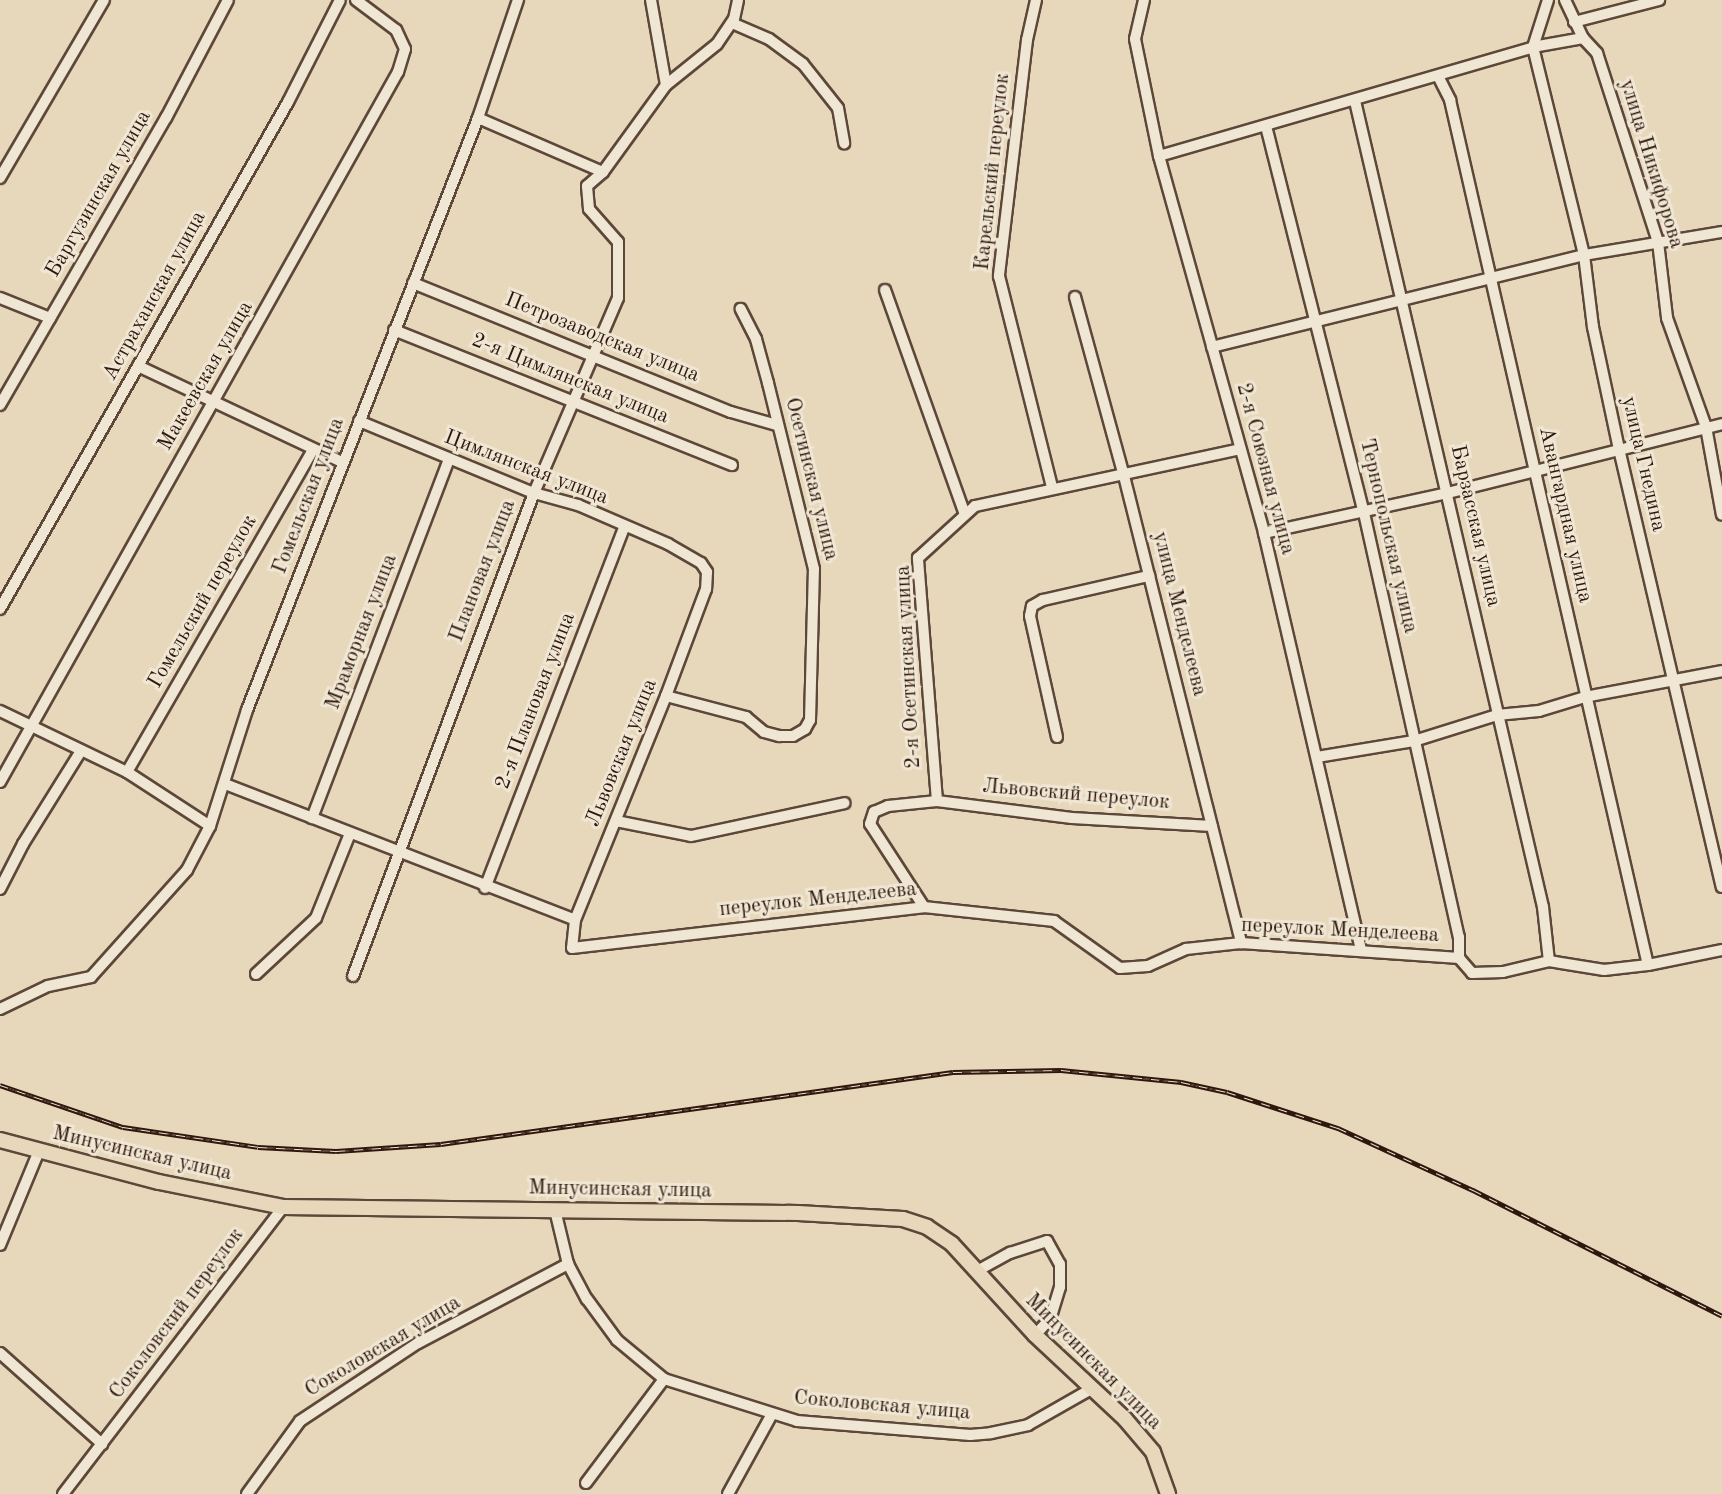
<!DOCTYPE html>
<html>
<head>
<meta charset="utf-8">
<style>
	body { margin:0 }
	#map { position:relative; width:1722px; height:1494px; overflow:hidden; background:#e7d8bc; font-family:"Old Standard TT",serif }
	div>[style] { position:absolute }
	.roads { filter:drop-shadow(2px 0 #5d4739) drop-shadow(-2px 0 #5d4739) drop-shadow(0 2px #5d4739) drop-shadow(0 -2px #5d4739) }
	.minor>* { height:10px; margin:-5px; padding:0 5px; transform-origin:5px; border-radius:5px; background:#efe6d3 }
	.major>* { height:14px; margin:-7px; padding:0 7px; transform-origin:7px; border-radius:7px; background:#e7d8bc }
	.rail>* { height:5px; margin-top:-2.5px; transform-origin:0; background:repeating-linear-gradient(90deg,#efe6d3 0 9px,#2f170d 0 18px); box-sizing:border-box; border-block:2px solid #2f170d }
	span { translate:-50% -50%; white-space:nowrap; text-align:center; line-height:1.15; -webkit-text-stroke:6px #efe6d3; paint-order:stroke }
	.street-label { font-size:21px; color:#2f170d }
</style>
</head>
<body>
<div id="map">
	<div class="roads">
		<div class="minor">
			<i style="left:651px;top:0;width:86px;rotate:80deg"></i>
			<i style="left:1036px;top:0;width:41px;rotate:102.7deg"></i>
			<i style="left:1027px;top:40px;width:238px;rotate:96.8deg"></i>
			<i style="left:999px;top:276px;width:218px;rotate:75.9deg"></i>
			<i style="left:1144px;top:0;width:40px;rotate:103deg"></i>
			<i style="left:1135px;top:39px;width:119px;rotate:78.4deg"></i>
			<i style="left:1159px;top:156px;width:391px;rotate:74.4deg"></i>
			<i style="left:1264px;top:533px;width:428px;rotate:76.9deg"></i>
			<i style="left:1548px;top:0;width:49px;rotate:107.7deg"></i>
			<i style="left:1533px;top:47px;width:214px;rotate:76.2deg"></i>
			<i style="left:1584px;top:255px;width:73px;rotate:82.9deg"></i>
			<i style="left:1593px;top:327px;width:125px;rotate:78deg"></i>
			<i style="left:1619px;top:449px;width:450px;rotate:76.8deg"></i>
			<i style="left:1565px;top:0;width:42px;rotate:64.7deg"></i>
			<i style="left:1583px;top:38px;width:21px;rotate:47deg"></i>
			<i style="left:1597px;top:53px;width:199px;rotate:72.1deg"></i>
			<i style="left:1658px;top:242px;width:77px;rotate:83.2deg"></i>
			<i style="left:1667px;top:318px;width:116px;rotate:70.3deg"></i>
			<i style="left:1706px;top:427px;width:89px;rotate:79.7deg"></i>
			<i style="left:1574px;top:22px;width:88px;rotate:-14.5deg"></i>
			<i style="left:732px;top:23px;width:40px;rotate:23.4deg"></i>
			<i style="left:769px;top:39px;width:42px;rotate:36.3deg"></i>
			<i style="left:803px;top:64px;width:56px;rotate:51.5deg"></i>
			<i style="left:838px;top:108px;width:36px;rotate:80deg"></i>
			<i style="left:1438px;top:76px;width:27px;rotate:63deg"></i>
			<i style="left:1450px;top:100px;width:887px;rotate:77.11deg"></i>
			<i style="left:1355px;top:101px;width:828px;rotate:76.87deg"></i>
			<i style="left:1543px;top:907px;width:54px;rotate:83.7deg"></i>
			<i style="left:478px;top:118px;width:136px;rotate:23.4deg"></i>
			<i style="left:1266px;top:126px;width:399px;rotate:75.8deg"></i>
			<i style="left:1364px;top:513px;width:435px;rotate:77.4deg"></i>
			<i style="left:1459px;top:937px;width:21px;rotate:90deg"></i>
			<i style="left:1159px;top:156px;width:390px;rotate:-16.2deg"></i>
			<i style="left:1533px;top:47px;width:51px;rotate:-10.2deg"></i>
			<i style="left:0;top:178px;width:206px;rotate:-59.7deg"></i>
			<i style="left:413px;top:283px;width:343px;rotate:22.1deg"></i>
			<i style="left:731px;top:412px;width:48px;rotate:15.8deg"></i>
			<i style="left:885px;top:290px;width:236px;rotate:70.4deg"></i>
			<i style="left:1075px;top:297px;width:181px;rotate:74.7deg"></i>
			<i style="left:1123px;top:472px;width:486px;rotate:75.9deg"></i>
			<i style="left:0;top:298px;width:54px;rotate:21.8deg"></i>
			<i style="left:394px;top:330px;width:364px;rotate:21.8deg"></i>
			<i style="left:1212px;top:347px;width:383px;rotate:-13.9deg"></i>
			<i style="left:1584px;top:255px;width:140px;rotate:-9.5deg"></i>
			<i style="left:138px;top:366px;width:225px;rotate:25.2deg"></i>
			<i style="left:0;top:405px;width:332px;rotate:-60deg"></i>
			<i style="left:166px;top:118px;width:133px;rotate:-62.3deg"></i>
			<i style="left:359px;top:421px;width:189px;rotate:22.4deg"></i>
			<i style="left:534px;top:493px;width:46px;rotate:15.3deg"></i>
			<i style="left:578px;top:505px;width:98px;rotate:23.4deg"></i>
			<i style="left:668px;top:544px;width:38px;rotate:30deg"></i>
			<i style="left:701px;top:563px;width:11px;rotate:56deg"></i>
			<i style="left:707px;top:572px;width:17px;rotate:93deg"></i>
			<i style="left:706px;top:589px;width:114px;rotate:110.5deg"></i>
			<i style="left:666px;top:696px;width:242px;rotate:112.1deg"></i>
			<i style="left:575px;top:920px;width:28px;rotate:96deg"></i>
			<i style="left:572px;top:948px;width:354px;rotate:-6.6deg"></i>
			<i style="left:924px;top:907px;width:131px;rotate:6.1deg"></i>
			<i style="left:1054px;top:921px;width:81px;rotate:35.5deg"></i>
			<i style="left:1120px;top:968px;width:28px;rotate:-4deg"></i>
			<i style="left:1148px;top:966px;width:42px;rotate:-24.1deg"></i>
			<i style="left:1186px;top:949px;width:55px;rotate:-6.2deg"></i>
			<i style="left:1241px;top:943px;width:219px;rotate:3.9deg"></i>
			<i style="left:1459px;top:958px;width:20px;rotate:49deg"></i>
			<i style="left:1472px;top:973px;width:31px;rotate:-2deg"></i>
			<i style="left:1503px;top:972px;width:47px;rotate:-13.4deg"></i>
			<i style="left:1549px;top:961px;width:56px;rotate:9.3deg"></i>
			<i style="left:1604px;top:970px;width:44px;rotate:-6.5deg"></i>
			<i style="left:1648px;top:965px;width:76px;rotate:-11.5deg"></i>
			<i style="left:1264px;top:533px;width:188px;rotate:-12.3deg"></i>
			<i style="left:1448px;top:493px;width:283px;rotate:-14.1deg"></i>
			<i style="left:0;top:609px;width:583px;rotate:-60.4deg"></i>
			<i style="left:288px;top:102px;width:114px;rotate:-63deg"></i>
			<i style="left:666px;top:696px;width:83px;rotate:14.7deg"></i>
			<i style="left:746px;top:717px;width:23px;rotate:40deg"></i>
			<i style="left:764px;top:732px;width:16px;rotate:15deg"></i>
			<i style="left:779px;top:736px;width:14px"></i>
			<i style="left:793px;top:736px;width:14px;rotate:-30deg"></i>
			<i style="left:805px;top:729px;width:10px;rotate:-61deg"></i>
			<i style="left:810px;top:720px;width:151px;rotate:-88.5deg"></i>
			<i style="left:814px;top:569px;width:192px;rotate:-103.9deg"></i>
			<i style="left:768px;top:383px;width:46px;rotate:-105.3deg"></i>
			<i style="left:756px;top:339px;width:34px;rotate:-117deg"></i>
			<i style="left:0;top:711px;width:141px;rotate:25.7deg"></i>
			<i style="left:127px;top:772px;width:99px;rotate:33deg"></i>
			<i style="left:1057px;top:737px;width:124px;rotate:-102.6deg"></i>
			<i style="left:1030px;top:616px;width:10px;rotate:-79deg"></i>
			<i style="left:1032px;top:606px;width:13px;rotate:-29deg"></i>
			<i style="left:1043px;top:600px;width:109px;rotate:-12.8deg"></i>
			<i style="left:1317px;top:757px;width:98px;rotate:-9.4deg"></i>
			<i style="left:1414px;top:741px;width:87px;rotate:-17.4deg"></i>
			<i style="left:1497px;top:715px;width:42px;rotate:-5.4deg"></i>
			<i style="left:1539px;top:711px;width:48px;rotate:-16.9deg"></i>
			<i style="left:1585px;top:697px;width:139px;rotate:-10.7deg"></i>
			<i style="left:127px;top:772px;width:370px;rotate:-60deg"></i>
			<i style="left:0;top:782px;width:814px;rotate:-60.73deg"></i>
			<i style="left:398px;top:72px;width:24px;rotate:-73deg"></i>
			<i style="left:405px;top:49px;width:21px;rotate:-115deg"></i>
			<i style="left:396px;top:30px;width:50px;rotate:-143.1deg"></i>
			<i style="left:225px;top:784px;width:375px;rotate:21.2deg"></i>
			<i style="left:937px;top:801px;width:244px;rotate:-94.5deg"></i>
			<i style="left:918px;top:558px;width:77px;rotate:-42.4deg"></i>
			<i style="left:975px;top:506px;width:271px;rotate:-12.1deg"></i>
			<i style="left:312px;top:818px;width:383px;rotate:-69.1deg"></i>
			<i style="left:616px;top:821px;width:76px;rotate:11.3deg"></i>
			<i style="left:691px;top:836px;width:157px;rotate:-12.1deg"></i>
			<i style="left:485px;top:888px;width:386px;rotate:-68.9deg"></i>
			<i style="left:0;top:889px;width:51px;rotate:-62.9deg"></i>
			<i style="left:23px;top:844px;width:110px;rotate:-58.1deg"></i>
			<i style="left:924px;top:907px;width:99px;rotate:-123deg"></i>
			<i style="left:870px;top:824px;width:13px;rotate:-72deg"></i>
			<i style="left:874px;top:812px;width:15px;rotate:-23deg"></i>
			<i style="left:888px;top:806px;width:49px;rotate:-5.8deg"></i>
			<i style="left:937px;top:801px;width:136px;rotate:7.2deg"></i>
			<i style="left:1072px;top:818px;width:140px;rotate:3.3deg"></i>
			<i style="left:256px;top:974px;width:82px;rotate:-43deg"></i>
			<i style="left:316px;top:918px;width:88px;rotate:-68.1deg"></i>
			<i style="left:353px;top:976px;width:516px;rotate:-69.46deg"></i>
			<i style="left:534px;top:493px;width:212px;rotate:-66.7deg"></i>
			<i style="left:618px;top:298px;width:56px;rotate:-90deg"></i>
			<i style="left:618px;top:242px;width:44px;rotate:-131.3deg"></i>
			<i style="left:589px;top:209px;width:23px;rotate:-95deg"></i>
			<i style="left:587px;top:186px;width:21px;rotate:-41deg"></i>
			<i style="left:603px;top:172px;width:107px;rotate:-54.1deg"></i>
			<i style="left:666px;top:85px;width:65px;rotate:-38.8deg"></i>
			<i style="left:717px;top:44px;width:30px;rotate:-56deg"></i>
			<i style="left:734px;top:19px;width:19px;rotate:-78deg"></i>
			<i style="left:0;top:1009px;width:53px;rotate:-25.6deg"></i>
			<i style="left:48px;top:986px;width:44px;rotate:-11.8deg"></i>
			<i style="left:91px;top:977px;width:144px;rotate:-48.1deg"></i>
			<i style="left:187px;top:870px;width:50px;rotate:-62.4deg"></i>
			<i style="left:210px;top:826px;width:122px;rotate:-72.3deg"></i>
			<i style="left:247px;top:710px;width:635px;rotate:-68.68deg"></i>
			<i style="left:478px;top:118px;width:125px;rotate:-71.3deg"></i>
			<i style="left:0;top:1245px;width:102px;rotate:-67.5deg"></i>
			<i style="left:568px;top:1264px;width:40px;rotate:62deg"></i>
			<i style="left:587px;top:1299px;width:51px;rotate:53.8deg"></i>
			<i style="left:617px;top:1340px;width:61px;rotate:39.7deg"></i>
			<i style="left:664px;top:1379px;width:139px;rotate:17.5deg"></i>
			<i style="left:797px;top:1421px;width:174px;rotate:4.6deg"></i>
			<i style="left:970px;top:1435px;width:21px;rotate:-5deg"></i>
			<i style="left:991px;top:1433px;width:38px;rotate:-12deg"></i>
			<i style="left:1028px;top:1425px;width:73px;rotate:-29.7deg"></i>
			<i style="left:977px;top:1271px;width:38px;rotate:-29deg"></i>
			<i style="left:1010px;top:1253px;width:39px;rotate:-18deg"></i>
			<i style="left:1047px;top:1241px;width:26px;rotate:61deg"></i>
			<i style="left:1060px;top:1264px;width:23px;rotate:90deg"></i>
			<i style="left:1060px;top:1287px;width:34px;rotate:107deg"></i>
			<i style="left:1050px;top:1319px;width:22px;rotate:133deg"></i>
			<i style="left:0;top:1353px;width:137px;rotate:41.7deg"></i>
			<i style="left:586px;top:1483px;width:130px;rotate:-53.1deg"></i>
			<i style="left:63px;top:1494px;width:362px;rotate:-52.5deg"></i>
			<i style="left:247px;top:1494px;width:90px;rotate:-54deg"></i>
			<i style="left:300px;top:1421px;width:141px;rotate:-33.5deg"></i>
			<i style="left:418px;top:1343px;width:170px;rotate:-27.8deg"></i>
			<i style="left:568px;top:1264px;width:56px;rotate:-103.5deg"></i>
			<i style="left:728px;top:1494px;width:91px;rotate:-61.2deg"></i>
		</div>
		<div class="major">
			<i style="left:0;top:1140px;width:164px;rotate:14.8deg"></i>
			<i style="left:159px;top:1182px;width:126px;rotate:11.4deg"></i>
			<i style="left:283px;top:1207px;width:515px;rotate:0.67deg"></i>
			<i style="left:798px;top:1213px;width:105px;rotate:3.3deg"></i>
			<i style="left:903px;top:1219px;width:25px;rotate:18deg"></i>
			<i style="left:927px;top:1227px;width:30px;rotate:34deg"></i>
			<i style="left:952px;top:1244px;width:123px;rotate:47.6deg"></i>
			<i style="left:1035px;top:1335px;width:123px;rotate:43deg"></i>
			<i style="left:1125px;top:1419px;width:43px;rotate:49.7deg"></i>
			<i style="left:1153px;top:1452px;width:45px;rotate:70.3deg"></i>
		</div>
	</div>
	<div class="rail">
		<i style="left:0;top:1085px;width:130px;rotate:18.9deg"></i>
		<i style="left:123px;top:1127px;width:136px;rotate:8.4deg"></i>
		<i style="left:258px;top:1147px;width:78px;rotate:2.9deg"></i>
		<i style="left:336px;top:1151px;width:105px;rotate:-3.8deg"></i>
		<i style="left:441px;top:1144px;width:517px;rotate:-8deg"></i>
		<i style="left:953px;top:1072px;width:108px;rotate:-1.1deg"></i>
		<i style="left:1061px;top:1070px;width:121px;rotate:5.7deg"></i>
		<i style="left:1181px;top:1082px;width:47px;rotate:12.3deg"></i>
		<i style="left:1227px;top:1092px;width:117px;rotate:18deg"></i>
		<i style="left:1338px;top:1128px;width:149px;rotate:24.7deg"></i>
		<i style="left:1473px;top:1190px;width:279px;rotate:26.8deg"></i>
	</div>
	<div class="street-label">
		<span style="left:1651px;top:164px;rotate:73deg">улица Никифорова</span>
		<span style="left:993px;top:172px;rotate:-84deg">Карельский переулок</span>
		<span style="left:99px;top:194px;rotate:-60deg">Баргузинская улица</span>
		<span style="left:155px;top:296px;rotate:-61deg">Астраханская улица</span>
		<span style="left:602px;top:338px;rotate:22deg">Петрозаводская улица</span>
		<span style="left:206px;top:376px;rotate:-60deg">Макеевская улица</span>
		<span style="left:570px;top:379px;rotate:22deg">2-я Цимлянская улица</span>
		<span style="left:1643px;top:464px;rotate:77deg">улица Гнедина</span>
		<span style="left:526px;top:468px;rotate:21deg">Цимлянская улица</span>
		<span style="left:1265px;top:469px;rotate:75deg">2-я Союзная улица</span>
		<span style="left:811px;top:479px;rotate:76deg">Осетинская улица</span>
		<span style="left:309px;top:496px;rotate:-69deg">Гомельская улица</span>
		<span style="left:1565px;top:515px;rotate:77deg">Авангардная улица</span>
		<span style="left:1475px;top:526px;rotate:77deg">Барзасская улица</span>
		<span style="left:1388px;top:536px;rotate:77deg">Тернопольская улица</span>
		<span style="left:483px;top:571px;rotate:-69deg">Плановая улица</span>
		<span style="left:203px;top:602px;rotate:-60deg">Гомельский переулок</span>
		<span style="left:1179px;top:614px;rotate:76deg">улица Менделеева</span>
		<span style="left:362px;top:632px;rotate:-69deg">Мраморная улица</span>
		<span style="left:909px;top:667px;rotate:-93deg">2-я Осетинская улица</span>
		<span style="left:536px;top:701px;rotate:-69deg">2-я Плановая улица</span>
		<span style="left:622px;top:753px;rotate:-68deg">Львовская улица</span>
		<span style="left:1076px;top:795px;rotate:5deg">Львовский переулок</span>
		<span style="left:818px;top:900px;rotate:-6deg">переулок Менделеева</span>
		<span style="left:1340px;top:931px;rotate:3deg">переулок Менделеева</span>
		<span style="left:142px;top:1154px;rotate:13deg">Минусинская улица</span>
		<span style="left:620px;top:1190px;rotate:1deg">Минусинская улица</span>
		<span style="left:177px;top:1314px;rotate:-53deg">Соколовский переулок</span>
		<span style="left:383px;top:1347px;rotate:-31deg">Соколовская улица</span>
		<span style="left:1093px;top:1362px;rotate:45deg">Минусинская улица</span>
		<span style="left:882px;top:1406px;rotate:5deg">Соколовская улица</span>
	</div>
</div>
</body>
</html>
